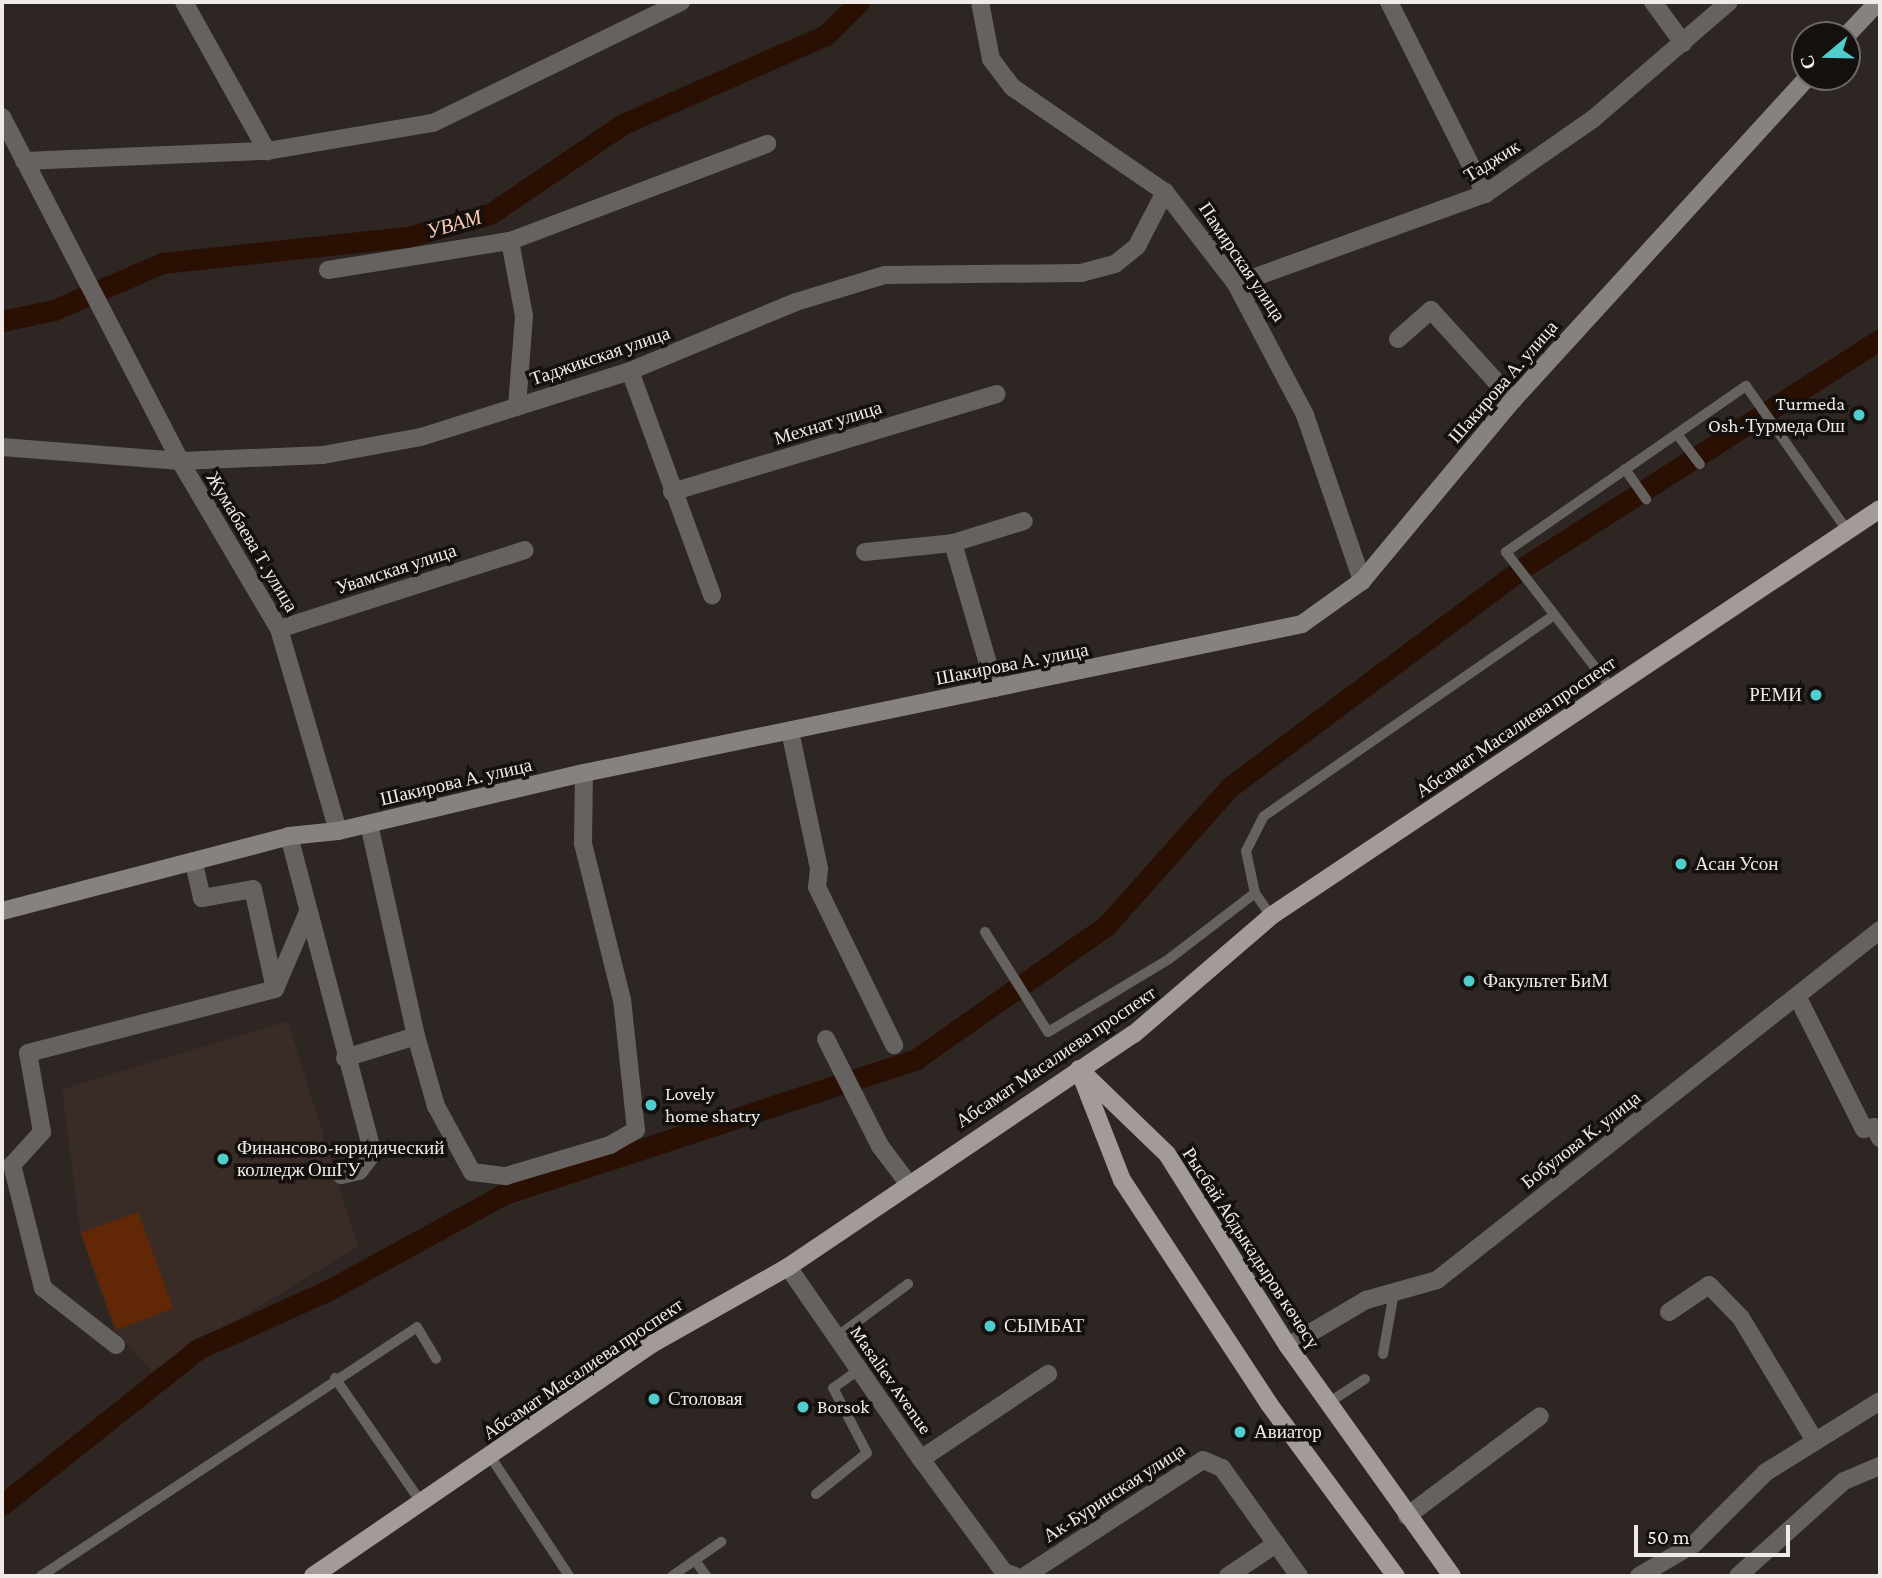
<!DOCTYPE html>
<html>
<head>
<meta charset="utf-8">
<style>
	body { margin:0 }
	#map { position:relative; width:1882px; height:1578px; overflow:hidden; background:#2d2623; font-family:"Crimson Pro",serif }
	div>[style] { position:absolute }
	.built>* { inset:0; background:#392b25 }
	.green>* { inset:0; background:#622805; transform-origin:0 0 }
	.canal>* { height:21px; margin:-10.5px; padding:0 10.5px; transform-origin:10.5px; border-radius:10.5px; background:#2a0f03 }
	.service>* { height:10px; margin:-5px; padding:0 5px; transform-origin:5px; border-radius:5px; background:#656260 }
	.minor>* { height:18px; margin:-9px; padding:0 9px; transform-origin:9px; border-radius:9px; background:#656260 }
	.secondary>* { height:18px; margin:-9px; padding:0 9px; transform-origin:9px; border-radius:9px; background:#88827f }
	.primary>* { height:18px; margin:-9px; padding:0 9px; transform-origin:9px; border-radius:9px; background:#a39b97 }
	.dots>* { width:19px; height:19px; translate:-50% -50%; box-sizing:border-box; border:4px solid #13100e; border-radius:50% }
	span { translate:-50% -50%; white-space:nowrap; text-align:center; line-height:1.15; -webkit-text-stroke:7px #13100e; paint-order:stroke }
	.street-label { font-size:19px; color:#f0ebe9 }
	.poi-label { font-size:19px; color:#f0ebe9 }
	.right { translate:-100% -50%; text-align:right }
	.left { translate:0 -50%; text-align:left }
	.water-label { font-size:21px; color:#facbb5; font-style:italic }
	.frame { position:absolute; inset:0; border:4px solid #f0ebe9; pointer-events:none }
	.north { position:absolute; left:1791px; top:21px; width:70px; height:70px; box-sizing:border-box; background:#13100e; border:2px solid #6b6866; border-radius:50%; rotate:251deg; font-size:19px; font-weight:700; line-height:28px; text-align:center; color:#f0ebe9 }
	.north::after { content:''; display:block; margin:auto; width:24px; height:32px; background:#52cdce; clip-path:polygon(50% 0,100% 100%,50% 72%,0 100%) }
	.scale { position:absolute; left:1634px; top:1525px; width:156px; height:32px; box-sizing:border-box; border:4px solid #f0ebe9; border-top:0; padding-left:9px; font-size:21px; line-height:24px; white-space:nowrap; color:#f0ebe9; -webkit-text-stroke:5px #13100e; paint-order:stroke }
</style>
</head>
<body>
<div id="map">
	<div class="built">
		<i style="clip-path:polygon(288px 1021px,358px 1247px,152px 1371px,114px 1330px,80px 1232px,62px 1089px)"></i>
	</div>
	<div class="green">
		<i style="left:138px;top:1212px;width:103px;height:61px;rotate:70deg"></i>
	</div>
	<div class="canal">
		<i style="left:2px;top:321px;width:53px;rotate:-11.9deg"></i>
		<i style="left:54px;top:310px;width:118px;rotate:-23.5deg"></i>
		<i style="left:162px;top:263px;width:246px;rotate:-6.1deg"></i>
		<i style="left:407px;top:237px;width:86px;rotate:-15.5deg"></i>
		<i style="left:490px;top:214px;width:161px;rotate:-34.1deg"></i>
		<i style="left:623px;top:124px;width:222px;rotate:-23.7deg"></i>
		<i style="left:826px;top:35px;width:47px;rotate:-45deg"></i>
		<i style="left:2px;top:1505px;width:251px;rotate:-38.5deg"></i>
		<i style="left:198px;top:1349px;width:141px;rotate:-24.2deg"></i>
		<i style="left:327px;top:1291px;width:202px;rotate:-28.7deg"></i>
		<i style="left:504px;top:1194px;width:434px;rotate:-18.1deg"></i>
		<i style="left:916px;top:1059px;width:232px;rotate:-35deg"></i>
		<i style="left:1106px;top:926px;width:186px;rotate:-48.3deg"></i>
		<i style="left:1230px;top:787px;width:367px;rotate:-36.8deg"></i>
		<i style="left:1524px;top:567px;width:423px;rotate:-32.6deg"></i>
	</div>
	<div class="service">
		<i style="left:1677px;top:434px;width:38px;rotate:53deg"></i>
		<i style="left:1625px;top:469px;width:37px;rotate:55deg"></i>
		<i style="left:1611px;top:688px;width:172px;rotate:-127.7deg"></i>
		<i style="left:1506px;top:552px;width:292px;rotate:-34.7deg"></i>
		<i style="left:1746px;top:386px;width:176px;rotate:55deg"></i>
		<i style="left:1271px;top:916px;width:28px;rotate:-125deg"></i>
		<i style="left:1255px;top:893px;width:43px;rotate:-102.1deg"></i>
		<i style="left:1246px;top:851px;width:39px;rotate:-63deg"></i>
		<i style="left:1264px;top:816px;width:351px;rotate:-34.7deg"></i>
		<i style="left:985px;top:932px;width:118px;rotate:57.8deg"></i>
		<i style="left:1048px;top:1032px;width:141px;rotate:-31.1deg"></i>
		<i style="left:1169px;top:959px;width:108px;rotate:-37.5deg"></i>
		<i style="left:835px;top:1338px;width:91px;rotate:-36.5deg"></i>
		<i style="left:1383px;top:1354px;width:63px;rotate:-79.9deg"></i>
		<i style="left:335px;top:1378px;width:151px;rotate:55.3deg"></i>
		<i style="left:1328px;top:1403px;width:44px;rotate:-33deg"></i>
		<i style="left:490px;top:1456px;width:144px;rotate:56.6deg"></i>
		<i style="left:816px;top:1494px;width:65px;rotate:-38.8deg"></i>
		<i style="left:867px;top:1453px;width:73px;rotate:-117.6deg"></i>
		<i style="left:833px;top:1388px;width:29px;rotate:-35deg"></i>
		<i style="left:695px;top:1560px;width:19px;rotate:55deg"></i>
		<i style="left:41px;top:1576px;width:451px;rotate:-33.5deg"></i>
		<i style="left:417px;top:1327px;width:37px;rotate:59deg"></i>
		<i style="left:672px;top:1576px;width:60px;rotate:-34.8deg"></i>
	</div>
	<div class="minor">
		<i style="left:184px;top:2px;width:171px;rotate:60.9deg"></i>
		<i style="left:980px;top:2px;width:58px;rotate:79.1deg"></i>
		<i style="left:991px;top:59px;width:35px;rotate:53deg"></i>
		<i style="left:1012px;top:87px;width:186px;rotate:34.5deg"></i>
		<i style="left:1165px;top:192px;width:116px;rotate:52.3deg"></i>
		<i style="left:1236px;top:284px;width:148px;rotate:62.2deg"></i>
		<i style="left:1305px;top:415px;width:176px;rotate:71deg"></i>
		<i style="left:1389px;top:2px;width:215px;rotate:63.4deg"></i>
		<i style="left:1653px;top:2px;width:51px;rotate:53.8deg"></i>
		<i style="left:2px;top:117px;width:387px;rotate:62.6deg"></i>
		<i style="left:180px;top:461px;width:195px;rotate:59.5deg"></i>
		<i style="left:279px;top:629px;width:210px;rotate:73.7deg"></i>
		<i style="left:24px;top:161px;width:243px;rotate:-2.4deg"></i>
		<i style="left:267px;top:151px;width:168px;rotate:-9.6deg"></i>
		<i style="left:433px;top:123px;width:276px;rotate:-26deg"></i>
		<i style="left:510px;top:241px;width:76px;rotate:79.4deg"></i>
		<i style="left:524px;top:316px;width:91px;rotate:94.4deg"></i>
		<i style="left:328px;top:270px;width:184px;rotate:-9.1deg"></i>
		<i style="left:510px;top:241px;width:275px;rotate:-20.7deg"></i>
		<i style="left:1236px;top:284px;width:265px;rotate:-19.9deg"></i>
		<i style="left:1485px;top:194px;width:131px;rotate:-34.8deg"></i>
		<i style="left:1593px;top:119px;width:179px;rotate:-40.7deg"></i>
		<i style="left:1398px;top:339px;width:44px;rotate:-41.3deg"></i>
		<i style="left:1431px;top:310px;width:122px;rotate:47.7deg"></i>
		<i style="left:630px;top:371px;width:239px;rotate:69.9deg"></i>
		<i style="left:2px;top:447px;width:179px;rotate:4.5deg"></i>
		<i style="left:180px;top:461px;width:143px;rotate:-2.4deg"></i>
		<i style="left:323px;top:455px;width:100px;rotate:-10.4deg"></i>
		<i style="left:421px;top:437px;width:219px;rotate:-17.5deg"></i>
		<i style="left:630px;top:371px;width:180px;rotate:-22.6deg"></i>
		<i style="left:796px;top:302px;width:93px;rotate:-16.9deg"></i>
		<i style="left:885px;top:275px;width:196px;rotate:-0.6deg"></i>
		<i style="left:1081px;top:273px;width:35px;rotate:-15deg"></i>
		<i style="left:1115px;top:264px;width:28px;rotate:-39deg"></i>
		<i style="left:1137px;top:246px;width:61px;rotate:-62.6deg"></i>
		<i style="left:672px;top:492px;width:339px;rotate:-16.8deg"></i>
		<i style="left:953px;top:543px;width:151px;rotate:73.8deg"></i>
		<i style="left:865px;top:552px;width:88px;rotate:-5.8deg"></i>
		<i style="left:953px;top:543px;width:74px;rotate:-17.2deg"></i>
		<i style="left:279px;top:629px;width:258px;rotate:-17.8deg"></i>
		<i style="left:790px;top:731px;width:141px;rotate:78.1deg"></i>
		<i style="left:819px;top:869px;width:18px;rotate:96deg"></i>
		<i style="left:817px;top:887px;width:176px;rotate:64deg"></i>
		<i style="left:369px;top:824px;width:217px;rotate:77.5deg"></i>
		<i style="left:289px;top:836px;width:328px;rotate:75.2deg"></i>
		<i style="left:373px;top:1153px;width:23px;rotate:128deg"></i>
		<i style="left:359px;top:1171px;width:18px;rotate:167deg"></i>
		<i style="left:275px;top:989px;width:84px;rotate:-66.8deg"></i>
		<i style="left:1797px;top:996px;width:149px;rotate:63.3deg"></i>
		<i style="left:1864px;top:1129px;width:10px;rotate:-11deg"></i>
		<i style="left:1874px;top:1127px;width:13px;rotate:61deg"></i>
		<i style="left:826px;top:1039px;width:120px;rotate:63.2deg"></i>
		<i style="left:880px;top:1146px;width:46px;rotate:52.9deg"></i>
		<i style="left:345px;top:1058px;width:74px;rotate:-17.2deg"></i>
		<i style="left:416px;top:1036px;width:73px;rotate:74.1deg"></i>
		<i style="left:436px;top:1106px;width:75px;rotate:61.4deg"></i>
		<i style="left:472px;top:1172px;width:34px;rotate:7deg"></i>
		<i style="left:506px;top:1176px;width:109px;rotate:-16.6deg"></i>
		<i style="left:610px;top:1145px;width:30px;rotate:-30deg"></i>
		<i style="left:636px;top:1130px;width:131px;rotate:-96.1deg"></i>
		<i style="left:622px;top:1000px;width:162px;rotate:-104deg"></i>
		<i style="left:583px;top:843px;width:70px;rotate:-89.2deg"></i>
		<i style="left:788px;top:1267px;width:234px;rotate:55.3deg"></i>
		<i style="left:921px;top:1459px;width:153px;rotate:-33.8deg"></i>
		<i style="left:1669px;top:1312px;width:48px;rotate:-34deg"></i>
		<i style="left:1709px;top:1285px;width:46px;rotate:45.9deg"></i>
		<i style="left:1741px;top:1318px;width:144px;rotate:59deg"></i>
		<i style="left:116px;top:1345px;width:93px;rotate:-142deg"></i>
		<i style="left:43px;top:1288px;width:127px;rotate:-104.1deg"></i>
		<i style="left:12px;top:1165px;width:45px;rotate:-47.7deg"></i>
		<i style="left:42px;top:1132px;width:80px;rotate:-100deg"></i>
		<i style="left:28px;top:1053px;width:255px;rotate:-14.5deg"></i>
		<i style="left:275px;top:989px;width:102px;rotate:-102.4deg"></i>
		<i style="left:253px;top:889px;width:52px;rotate:170deg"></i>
		<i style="left:202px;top:898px;width:37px;rotate:-103deg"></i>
		<i style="left:1288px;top:1346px;width:91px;rotate:-30.5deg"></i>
		<i style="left:1366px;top:1300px;width:74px;rotate:-15.7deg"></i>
		<i style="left:1437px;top:1280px;width:565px;rotate:-38.31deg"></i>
		<i style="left:921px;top:1459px;width:140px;rotate:53.7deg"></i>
		<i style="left:1004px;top:1572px;width:12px;rotate:20deg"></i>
		<i style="left:1407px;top:1516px;width:166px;rotate:-36.9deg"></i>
		<i style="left:1025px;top:1576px;width:212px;rotate:-33.1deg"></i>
		<i style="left:1203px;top:1460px;width:21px;rotate:23deg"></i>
		<i style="left:1222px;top:1468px;width:133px;rotate:54.5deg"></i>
		<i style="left:1228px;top:1576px;width:58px;rotate:-33.7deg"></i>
		<i style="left:1639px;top:1576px;width:64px;rotate:-30.2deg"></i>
		<i style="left:1694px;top:1544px;width:102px;rotate:-45deg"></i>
		<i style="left:1766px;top:1472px;width:134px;rotate:-31.9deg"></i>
		<i style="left:1738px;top:1576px;width:142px;rotate:-41.9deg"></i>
		<i style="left:1844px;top:1481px;width:39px;rotate:-23deg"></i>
	</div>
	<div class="secondary">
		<i style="left:1847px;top:35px;width:45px;rotate:-46.8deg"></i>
		<i style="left:2px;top:911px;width:297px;rotate:-14.6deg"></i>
		<i style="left:289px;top:836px;width:49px;rotate:-5.8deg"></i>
		<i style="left:338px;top:831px;width:253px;rotate:-13.3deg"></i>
		<i style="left:584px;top:773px;width:733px;rotate:-11.72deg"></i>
		<i style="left:1302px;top:624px;width:74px;rotate:-35.6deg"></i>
		<i style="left:1362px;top:581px;width:236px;rotate:-50.2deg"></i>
		<i style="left:1513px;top:400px;width:437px;rotate:-47.6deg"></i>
	</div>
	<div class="primary">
		<i style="left:1079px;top:1069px;width:122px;rotate:44deg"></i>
		<i style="left:1167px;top:1154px;width:227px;rotate:57.8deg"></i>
		<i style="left:1288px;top:1346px;width:282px;rotate:54.5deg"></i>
		<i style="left:1081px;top:1075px;width:113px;rotate:68.7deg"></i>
		<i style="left:1122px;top:1180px;width:268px;rotate:56.7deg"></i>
		<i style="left:1269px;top:1404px;width:214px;rotate:53.6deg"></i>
		<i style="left:313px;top:1576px;width:411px;rotate:-34.4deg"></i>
		<i style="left:652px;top:1344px;width:156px;rotate:-29.5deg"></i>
		<i style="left:788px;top:1267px;width:417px;rotate:-34deg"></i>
		<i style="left:1134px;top:1034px;width:181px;rotate:-40.7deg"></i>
		<i style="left:1271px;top:916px;width:732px;rotate:-33.76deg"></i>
	</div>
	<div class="dots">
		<i style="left:1859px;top:415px;background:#52cdce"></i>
		<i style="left:1816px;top:695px;background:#52cdce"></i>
		<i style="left:1681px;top:864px;background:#52cdce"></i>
		<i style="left:1469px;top:981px;background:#52cdce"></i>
		<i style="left:651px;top:1105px;background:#52cdce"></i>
		<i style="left:223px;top:1159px;background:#52cdce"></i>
		<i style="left:990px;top:1326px;background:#52cdce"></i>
		<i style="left:654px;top:1399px;background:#52cdce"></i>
		<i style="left:803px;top:1407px;background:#52cdce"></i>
		<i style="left:1240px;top:1432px;background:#52cdce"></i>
	</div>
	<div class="street-label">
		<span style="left:1492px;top:161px;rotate:-32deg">Таджик</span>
		<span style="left:1242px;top:262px;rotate:56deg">Памирская улица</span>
		<span style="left:600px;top:356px;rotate:-19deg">Таджикская улица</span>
		<span style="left:1503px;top:382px;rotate:-49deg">Шакирова А. улица</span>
		<span style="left:828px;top:423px;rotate:-17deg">Мехнат улица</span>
		<span style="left:252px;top:542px;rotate:59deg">Жумабаева Т. улица</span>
		<span style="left:396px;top:569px;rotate:-18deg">Увамская улица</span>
		<span style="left:1012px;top:664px;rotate:-11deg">Шакирова А. улица</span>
		<span style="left:1516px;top:727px;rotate:-34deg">Абсамат Масалиева проспект</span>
		<span style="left:456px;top:782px;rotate:-13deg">Шакирова А. улица</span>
		<span style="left:1056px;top:1057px;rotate:-34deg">Абсамат Масалиева проспект</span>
		<span style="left:1581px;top:1140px;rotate:-38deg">Бобулова К. улица</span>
		<span style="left:1251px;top:1248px;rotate:57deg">Рысбай Абдыкадыров көчөсү</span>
		<span style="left:583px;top:1369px;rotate:-34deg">Абсамат Масалиева проспект</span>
		<span style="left:891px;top:1380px;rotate:55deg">Masaliev Avenue</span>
		<span style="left:1114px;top:1493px;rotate:-33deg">Ак-Буринская улица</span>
	</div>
	<div class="poi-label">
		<span class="right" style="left:1845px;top:415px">Turmeda<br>Osh-Турмеда Ош</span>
		<span class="right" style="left:1802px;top:695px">РЕМИ</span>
		<span class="left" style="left:1695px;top:864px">Асан Усон</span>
		<span class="left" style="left:1483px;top:981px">Факультет БиМ</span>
		<span class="left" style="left:665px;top:1105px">Lovely<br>home shatry</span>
		<span class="left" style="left:237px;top:1159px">Финансово-юридический<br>колледж ОшГУ</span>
		<span class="left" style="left:1004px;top:1326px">СЫМБАТ</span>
		<span class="left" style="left:668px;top:1399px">Столовая</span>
		<span class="left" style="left:817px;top:1407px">Borsok</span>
		<span class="left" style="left:1254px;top:1432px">Авиатор</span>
	</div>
	<div class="water-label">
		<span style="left:454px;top:224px;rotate:-16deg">УВАМ</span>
	</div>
	<div class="frame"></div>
	<div class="north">С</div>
	<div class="scale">50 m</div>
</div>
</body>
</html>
